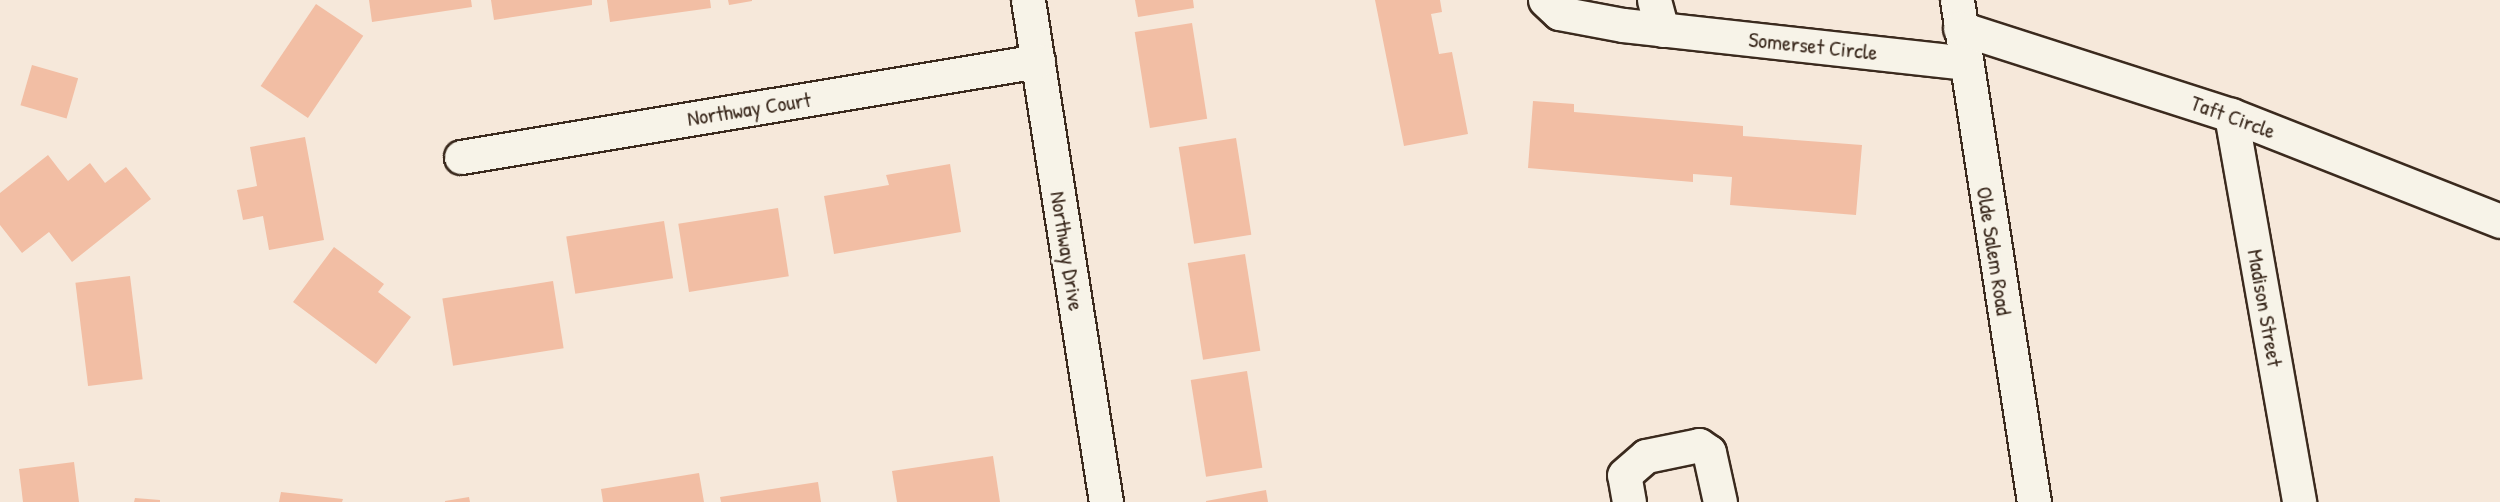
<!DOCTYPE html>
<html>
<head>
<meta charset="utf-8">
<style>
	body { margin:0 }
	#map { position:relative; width:2500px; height:502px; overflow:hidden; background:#f6e8da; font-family:"Patrick Hand",sans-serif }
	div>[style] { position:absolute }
	.building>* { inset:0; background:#f2bea4; transform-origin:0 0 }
	.roads { filter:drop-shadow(2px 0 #3b2a1e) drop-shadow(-2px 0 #3b2a1e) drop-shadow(0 2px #3b2a1e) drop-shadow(0 -2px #3b2a1e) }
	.minor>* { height:33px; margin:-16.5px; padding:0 16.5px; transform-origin:16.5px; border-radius:16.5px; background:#f7f3e8 }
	span { translate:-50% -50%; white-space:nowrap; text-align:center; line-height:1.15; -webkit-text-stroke:6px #f7f3e8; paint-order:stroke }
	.street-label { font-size:22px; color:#3b2a1e }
</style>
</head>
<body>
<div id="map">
	<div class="building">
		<i style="clip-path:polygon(369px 0,471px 0,472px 7px,372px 22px)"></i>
		<i style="clip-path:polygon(491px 0,592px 0,592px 5px,494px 20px)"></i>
		<i style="clip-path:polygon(607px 0,710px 0,711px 8px,610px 22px)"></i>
		<i style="clip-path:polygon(728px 0,752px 0,752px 1px,729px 5px)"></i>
		<i style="clip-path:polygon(1135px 0,1193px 0,1194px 8px,1138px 17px)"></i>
		<i style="clip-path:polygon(1375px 0,1440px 0,1442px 12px,1431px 14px,1439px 54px,1452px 52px,1468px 134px,1404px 146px)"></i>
		<i style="left:316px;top:4px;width:57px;height:99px;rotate:34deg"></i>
		<i style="left:1192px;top:23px;width:97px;height:58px;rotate:81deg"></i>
		<i style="left:32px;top:65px;width:48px;height:42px;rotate:16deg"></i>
		<i style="clip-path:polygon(1533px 101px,1574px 104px,1574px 112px,1743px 126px,1743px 136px,1862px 145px,1856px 215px,1730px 205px,1732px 177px,1693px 174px,1693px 182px,1528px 168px)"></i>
		<i style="clip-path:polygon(305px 137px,324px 240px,269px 250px,263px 216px,243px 220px,237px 190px,257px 186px,250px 147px)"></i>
		<i style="left:1236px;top:138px;width:98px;height:58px;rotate:81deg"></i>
		<i style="clip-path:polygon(48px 155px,68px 181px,90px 163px,105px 183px,126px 167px,151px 199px,72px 262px,49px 232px,22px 253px,0 225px,0 193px)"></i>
		<i style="clip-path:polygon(950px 164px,961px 232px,834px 254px,824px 196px,889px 185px,886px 175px)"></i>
		<i style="left:778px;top:208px;width:69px;height:101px;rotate:81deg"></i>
		<i style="left:664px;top:221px;width:58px;height:99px;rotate:81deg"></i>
		<i style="clip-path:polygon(334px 247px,384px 284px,378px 292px,411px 317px,376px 364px,293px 302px)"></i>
		<i style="left:1245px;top:254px;width:98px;height:58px;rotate:81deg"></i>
		<i style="left:130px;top:276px;width:104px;height:55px;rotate:83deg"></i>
		<i style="left:553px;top:281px;width:68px;height:112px;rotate:81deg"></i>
		<i style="left:1247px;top:371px;width:98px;height:57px;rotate:81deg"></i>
		<i style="clip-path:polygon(993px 456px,1000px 502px,897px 502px,892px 471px)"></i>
		<i style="clip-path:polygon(74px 462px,79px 502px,23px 502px,19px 469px)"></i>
		<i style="clip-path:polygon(699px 473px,704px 502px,603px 502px,601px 489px)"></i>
		<i style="clip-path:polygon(818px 482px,821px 502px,721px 502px,720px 497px)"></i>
		<i style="clip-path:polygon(1266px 490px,1268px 502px,1206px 502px,1206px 501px)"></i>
		<i style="clip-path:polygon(281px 492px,343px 499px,342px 502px,279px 502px)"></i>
		<i style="clip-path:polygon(469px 497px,470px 502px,445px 502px,445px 501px)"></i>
		<i style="clip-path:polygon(135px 498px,160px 500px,160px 502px,134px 502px)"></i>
	</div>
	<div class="roads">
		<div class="minor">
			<i style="left:1028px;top:0;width:508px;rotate:81.17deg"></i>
			<i style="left:1545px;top:0;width:19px;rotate:43deg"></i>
			<i style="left:1559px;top:13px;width:65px;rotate:10.6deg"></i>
			<i style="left:1623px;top:25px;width:344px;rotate:6.3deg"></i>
			<i style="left:1654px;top:0;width:31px;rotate:75deg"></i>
			<i style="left:1957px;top:0;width:508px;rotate:81.28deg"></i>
			<i style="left:1960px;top:28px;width:285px;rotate:17.8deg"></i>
			<i style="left:2231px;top:115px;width:289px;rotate:21.5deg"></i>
			<i style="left:2231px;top:115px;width:393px;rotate:80deg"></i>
			<i style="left:461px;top:157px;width:585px;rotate:-9.45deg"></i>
			<i style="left:1629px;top:502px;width:27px;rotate:-100deg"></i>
			<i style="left:1624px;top:475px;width:29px;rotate:-41deg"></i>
			<i style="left:1646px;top:456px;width:54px;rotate:-11.7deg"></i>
			<i style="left:1699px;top:445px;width:12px;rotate:35deg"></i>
			<i style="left:1709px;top:452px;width:51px;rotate:77.6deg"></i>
		</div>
	</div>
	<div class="street-label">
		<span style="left:1813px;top:46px;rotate:6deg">Somerset Circle</span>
		<span style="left:749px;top:109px;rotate:-9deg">Northway Court</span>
		<span style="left:2233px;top:117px;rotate:20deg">Taft Circle</span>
		<span style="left:1067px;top:251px;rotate:81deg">Northway Drive</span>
		<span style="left:1994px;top:251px;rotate:81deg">Olde Salem Road</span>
		<span style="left:2265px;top:308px;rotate:80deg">Madison Street</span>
	</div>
</div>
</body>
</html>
